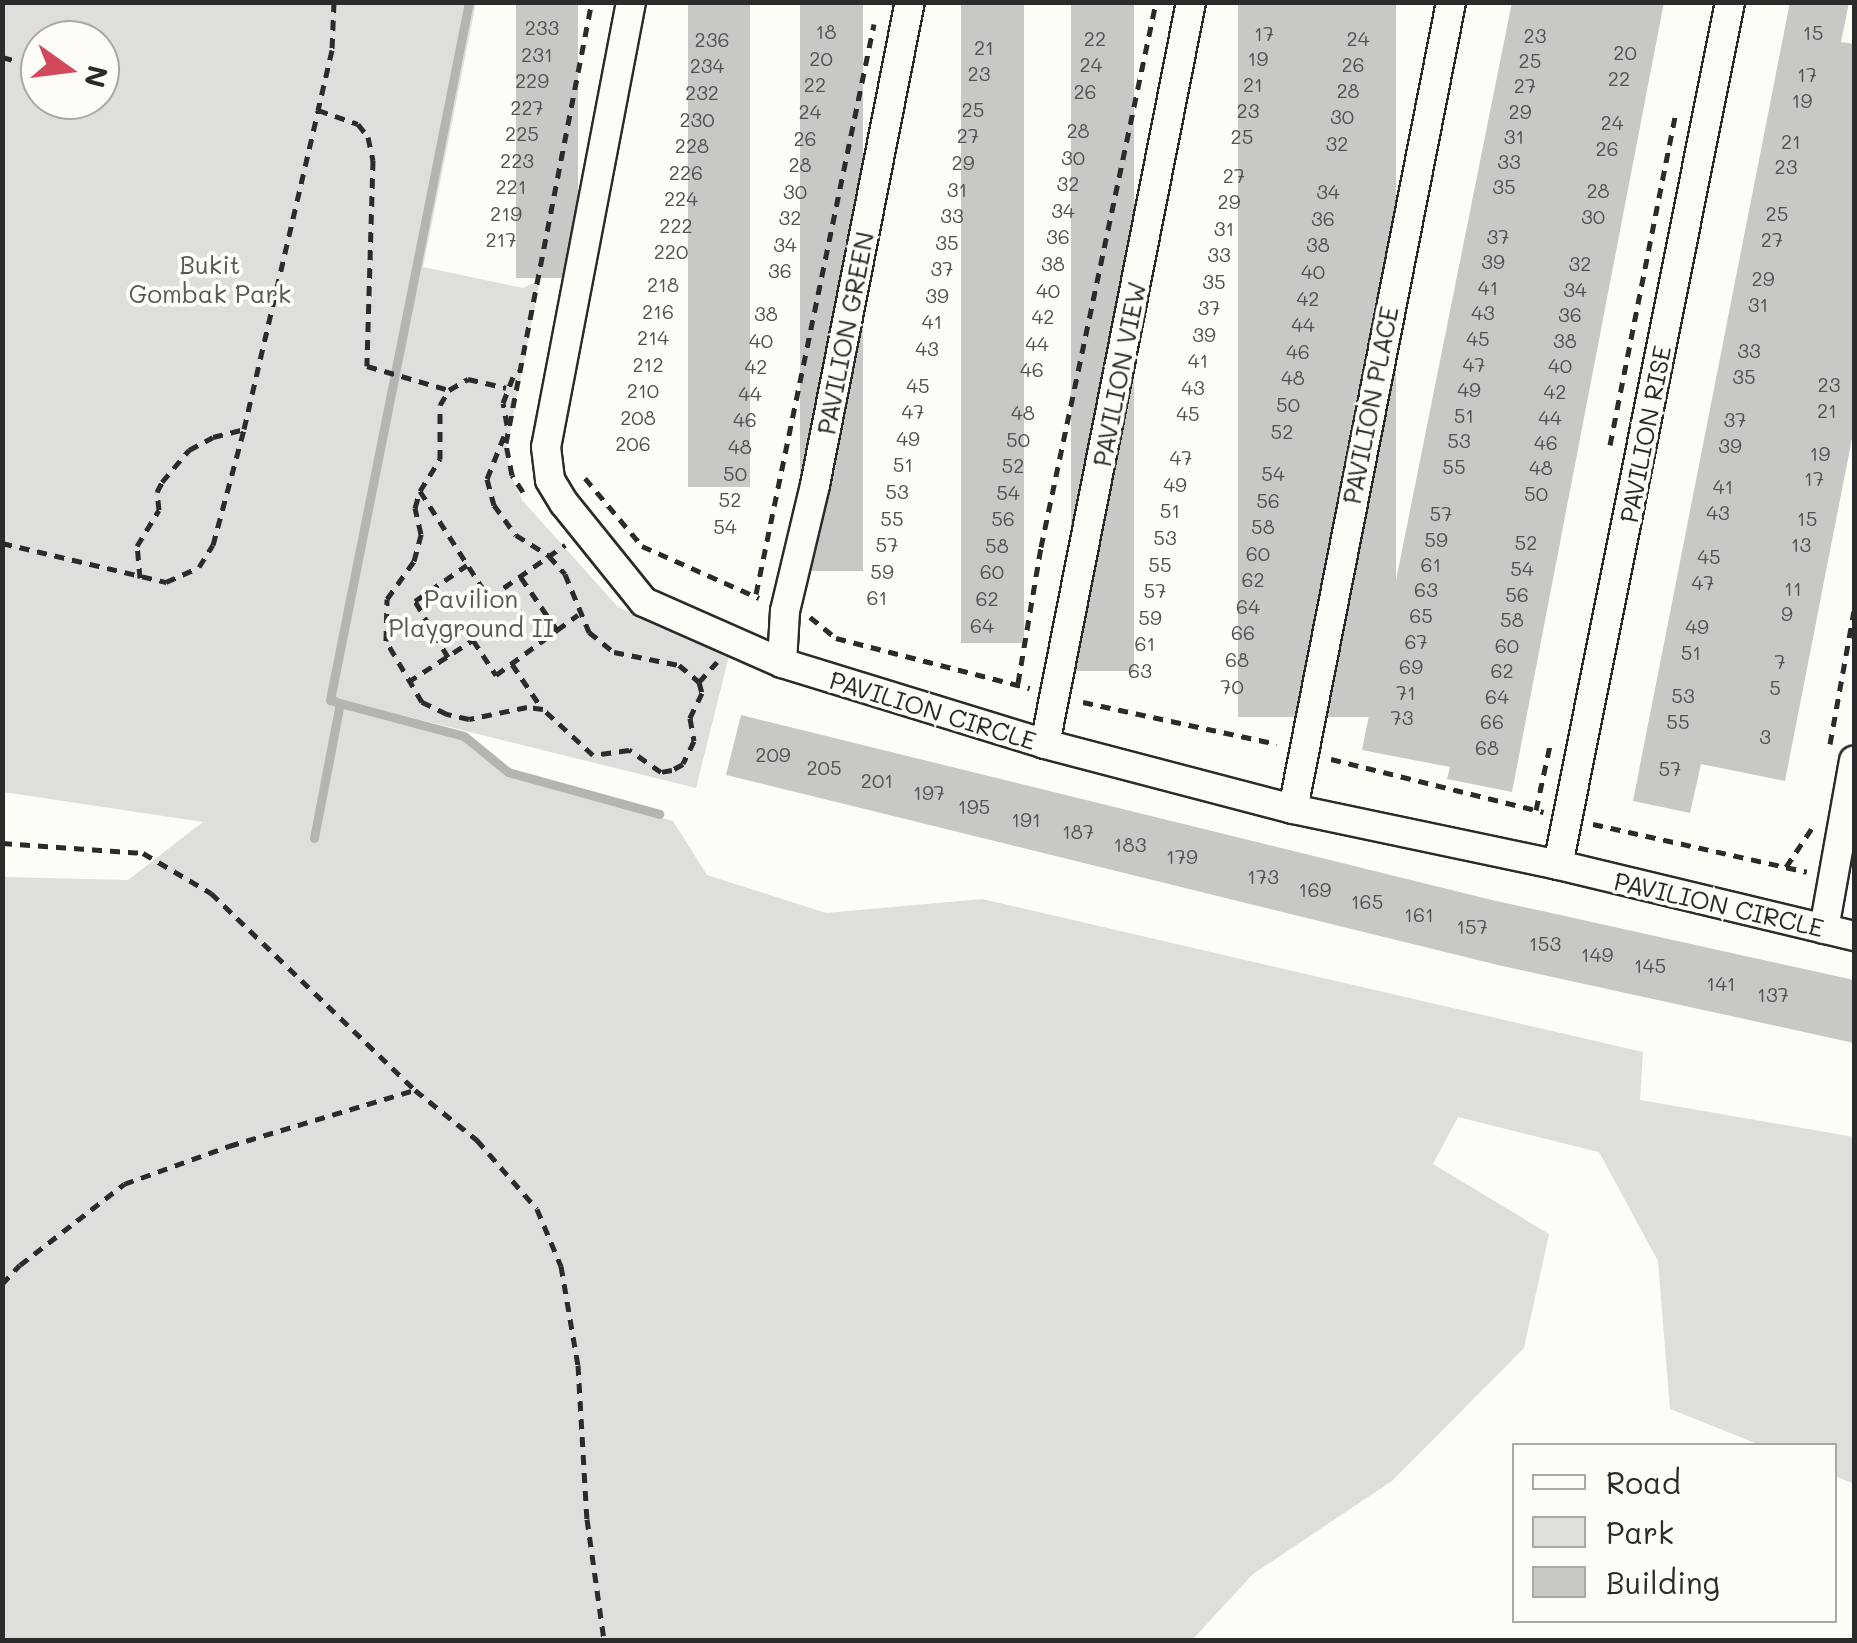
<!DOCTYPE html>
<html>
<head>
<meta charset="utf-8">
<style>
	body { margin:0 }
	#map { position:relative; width:1857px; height:1643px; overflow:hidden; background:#fdfcf7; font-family:Mali,sans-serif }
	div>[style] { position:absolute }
	.green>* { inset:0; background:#dfdeda }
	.stream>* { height:9px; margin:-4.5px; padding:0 4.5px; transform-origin:4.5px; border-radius:4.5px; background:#b5b4b1 }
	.building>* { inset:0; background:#c9c8c4; transform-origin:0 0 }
	.path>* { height:5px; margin-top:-2.5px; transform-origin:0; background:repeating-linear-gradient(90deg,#2b2b2b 0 10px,transparent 0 18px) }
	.roads { filter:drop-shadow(2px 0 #2b2b2b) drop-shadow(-2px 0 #2b2b2b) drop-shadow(0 2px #2b2b2b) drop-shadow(0 -2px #2b2b2b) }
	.street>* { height:28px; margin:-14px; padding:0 14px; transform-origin:14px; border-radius:14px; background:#fdfcf7 }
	span { translate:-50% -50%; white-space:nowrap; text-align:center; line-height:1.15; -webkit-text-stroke:8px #fdfcf7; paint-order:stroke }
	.number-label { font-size:20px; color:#525251 }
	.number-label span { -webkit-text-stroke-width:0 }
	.park-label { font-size:25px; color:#585857 }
	.street-label { font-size:25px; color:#2b2b2b }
	.frame { position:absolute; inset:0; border:5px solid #2b2b2b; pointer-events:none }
	.legend { position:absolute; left:1512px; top:1443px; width:325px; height:180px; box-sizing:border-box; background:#fdfcf7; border:2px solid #a9a8a5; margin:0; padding:12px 18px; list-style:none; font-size:30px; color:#2b2b2b }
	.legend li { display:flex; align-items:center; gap:20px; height:50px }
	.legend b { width:50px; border:2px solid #a9a8a5 }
	.north { position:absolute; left:20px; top:20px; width:100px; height:100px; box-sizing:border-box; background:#fdfcf7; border:2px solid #a9a8a5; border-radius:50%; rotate:104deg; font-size:28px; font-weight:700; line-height:40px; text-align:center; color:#2b2b2b }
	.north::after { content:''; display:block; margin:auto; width:35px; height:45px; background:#d1495b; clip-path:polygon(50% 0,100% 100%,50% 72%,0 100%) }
</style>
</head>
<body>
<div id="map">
	<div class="green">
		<i style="clip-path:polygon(evenodd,3px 2px,476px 3px,423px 267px,523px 288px,540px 280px,507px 446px,510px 473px,522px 500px,618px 607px,729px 656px,696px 788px,357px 704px,462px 739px,507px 775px,673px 821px,707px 875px,826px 913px,982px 899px,1643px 1052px,1640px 1100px,1854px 1137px,1854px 1484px,1835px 1476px,1834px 1446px,1760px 1445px,1670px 1409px,1658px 1261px,1599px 1152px,1458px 1117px,1433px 1164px,1549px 1234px,1524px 1348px,1392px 1481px,1253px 1574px,1192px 1640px,3px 1640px,3px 877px,128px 880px,203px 822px,3px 792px,3px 2px,40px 40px,100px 40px,100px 100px,40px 100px,40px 40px)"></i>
	</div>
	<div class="stream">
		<i style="left:335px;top:701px;width:5px;rotate:-169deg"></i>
		<i style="left:330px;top:700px;width:712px;rotate:-78.74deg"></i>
		<i style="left:336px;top:702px;width:132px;rotate:14.9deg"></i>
		<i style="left:464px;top:736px;width:57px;rotate:39.3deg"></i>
		<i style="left:508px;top:772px;width:157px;rotate:15.5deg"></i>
		<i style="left:314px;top:838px;width:137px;rotate:-79.1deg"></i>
	</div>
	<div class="building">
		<i style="left:516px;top:2px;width:62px;height:276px"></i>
		<i style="left:688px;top:2px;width:62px;height:485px"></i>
		<i style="left:800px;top:2px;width:63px;height:569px"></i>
		<i style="left:961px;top:2px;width:63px;height:641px"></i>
		<i style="left:1071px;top:2px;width:63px;height:669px"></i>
		<i style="left:1238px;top:2px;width:158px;height:715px"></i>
		<i style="clip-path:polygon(1512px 2px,1664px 2px,1512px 792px,1447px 779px,1450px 767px,1362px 750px)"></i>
		<i style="clip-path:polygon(1790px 2px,1849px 2px,1841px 42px,1854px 44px,1854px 428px,1785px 781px,1701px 764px,1690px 813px,1633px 801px)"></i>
		<i style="clip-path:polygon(741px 715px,1492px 900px,1854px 980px,1854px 1043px,1498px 965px,726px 775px)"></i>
	</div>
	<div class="path">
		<i style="left:334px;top:2px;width:48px;rotate:92.4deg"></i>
		<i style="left:332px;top:50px;width:62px;rotate:103.1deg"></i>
		<i style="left:318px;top:110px;width:42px;rotate:19.3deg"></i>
		<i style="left:358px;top:124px;width:16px;rotate:52deg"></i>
		<i style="left:368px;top:137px;width:24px;rotate:78deg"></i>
		<i style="left:373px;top:160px;width:206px;rotate:91.7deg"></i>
		<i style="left:367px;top:366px;width:85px;rotate:16.3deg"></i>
		<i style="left:2px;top:57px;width:16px;rotate:15deg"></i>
		<i style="left:507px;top:425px;width:22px;rotate:-100deg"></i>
		<i style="left:503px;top:403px;width:36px;rotate:-69deg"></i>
		<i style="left:504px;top:436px;width:46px;rotate:111.6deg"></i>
		<i style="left:487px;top:479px;width:27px;rotate:75deg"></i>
		<i style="left:494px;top:505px;width:37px;rotate:54deg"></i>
		<i style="left:516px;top:535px;width:39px;rotate:32deg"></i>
		<i style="left:549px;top:556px;width:24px;rotate:48deg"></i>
		<i style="left:565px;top:574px;width:63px;rotate:67.5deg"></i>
		<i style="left:589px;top:632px;width:32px;rotate:39deg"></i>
		<i style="left:614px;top:652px;width:66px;rotate:11.3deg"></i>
		<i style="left:679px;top:665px;width:26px;rotate:40deg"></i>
		<i style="left:699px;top:682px;width:11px;rotate:75deg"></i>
		<i style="left:702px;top:693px;width:28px;rotate:116deg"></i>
		<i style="left:690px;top:718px;width:23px;rotate:80deg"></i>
		<i style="left:694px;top:741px;width:25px;rotate:116deg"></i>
		<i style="left:683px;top:764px;width:13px;rotate:151deg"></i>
		<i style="left:672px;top:770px;width:11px;rotate:170deg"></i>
		<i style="left:661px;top:772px;width:39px;rotate:-145deg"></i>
		<i style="left:629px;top:750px;width:36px;rotate:172deg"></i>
		<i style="left:593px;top:755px;width:68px;rotate:-137.4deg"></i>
		<i style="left:543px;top:709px;width:16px;rotate:-173deg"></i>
		<i style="left:527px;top:707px;width:59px;rotate:168.3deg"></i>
		<i style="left:469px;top:719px;width:23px;rotate:-167deg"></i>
		<i style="left:447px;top:714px;width:28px;rotate:-154deg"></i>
		<i style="left:422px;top:702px;width:71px;rotate:-120.5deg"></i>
		<i style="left:386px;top:641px;width:42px;rotate:-88.6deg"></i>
		<i style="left:387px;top:599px;width:47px;rotate:-54.6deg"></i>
		<i style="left:414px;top:561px;width:28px;rotate:-75deg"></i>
		<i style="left:421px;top:534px;width:27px;rotate:-103deg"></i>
		<i style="left:415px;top:508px;width:18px;rotate:-74deg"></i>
		<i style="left:420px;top:491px;width:38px;rotate:-58deg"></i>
		<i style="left:440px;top:459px;width:54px;rotate:-90deg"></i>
		<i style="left:440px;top:405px;width:17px;rotate:-59deg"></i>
		<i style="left:449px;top:390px;width:22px;rotate:-30deg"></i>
		<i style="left:468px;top:379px;width:39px;rotate:13deg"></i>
		<i style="left:1610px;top:445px;width:334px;rotate:-78.8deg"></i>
		<i style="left:585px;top:478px;width:89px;rotate:50deg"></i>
		<i style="left:642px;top:546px;width:128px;rotate:24deg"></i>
		<i style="left:420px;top:491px;width:127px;rotate:57.2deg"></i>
		<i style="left:489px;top:598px;width:93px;rotate:-34.9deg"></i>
		<i style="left:523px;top:492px;width:20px;rotate:-123deg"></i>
		<i style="left:512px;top:475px;width:33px;rotate:-101deg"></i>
		<i style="left:506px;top:443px;width:449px;rotate:-79deg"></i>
		<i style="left:2px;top:543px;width:169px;rotate:13.4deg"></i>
		<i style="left:166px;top:582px;width:36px;rotate:-24deg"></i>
		<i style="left:199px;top:567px;width:26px;rotate:-58deg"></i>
		<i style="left:213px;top:545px;width:120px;rotate:-75deg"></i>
		<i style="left:244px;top:429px;width:327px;rotate:-76.9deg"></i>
		<i style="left:140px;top:578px;width:32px;rotate:-95deg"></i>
		<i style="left:137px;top:546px;width:42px;rotate:-58.6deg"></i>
		<i style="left:159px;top:510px;width:18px;rotate:-96deg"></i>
		<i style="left:157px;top:492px;width:11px;rotate:-63deg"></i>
		<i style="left:162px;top:482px;width:42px;rotate:-49.8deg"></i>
		<i style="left:189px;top:450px;width:27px;rotate:-28deg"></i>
		<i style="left:213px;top:437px;width:32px;rotate:-14deg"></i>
		<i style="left:756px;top:594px;width:582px;rotate:-78.3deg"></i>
		<i style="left:810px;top:617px;width:33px;rotate:39deg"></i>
		<i style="left:836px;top:638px;width:200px;rotate:14.5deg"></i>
		<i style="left:557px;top:630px;width:26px;rotate:-36deg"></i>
		<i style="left:448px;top:657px;width:65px;rotate:-120.5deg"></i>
		<i style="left:415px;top:601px;width:63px;rotate:-34.7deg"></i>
		<i style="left:512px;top:664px;width:52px;rotate:56deg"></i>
		<i style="left:408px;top:682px;width:77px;rotate:-32.9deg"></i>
		<i style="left:473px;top:640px;width:42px;rotate:56.7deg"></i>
		<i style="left:496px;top:675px;width:76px;rotate:-36.4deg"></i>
		<i style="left:557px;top:630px;width:65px;rotate:-124.4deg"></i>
		<i style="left:699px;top:682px;width:27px;rotate:-48deg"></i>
		<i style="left:1018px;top:683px;width:138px;rotate:-80.4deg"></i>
		<i style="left:1041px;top:547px;width:557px;rotate:-78.08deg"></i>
		<i style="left:1083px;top:702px;width:198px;rotate:12.2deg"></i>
		<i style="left:1830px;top:744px;width:135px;rotate:-79.8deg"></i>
		<i style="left:1331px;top:759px;width:219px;rotate:14deg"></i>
		<i style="left:1536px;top:810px;width:66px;rotate:-77.8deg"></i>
		<i style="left:1593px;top:824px;width:219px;rotate:12.6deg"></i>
		<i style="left:2px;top:843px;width:141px;rotate:4.1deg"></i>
		<i style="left:143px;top:853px;width:79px;rotate:30.5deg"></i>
		<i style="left:211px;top:893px;width:284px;rotate:44deg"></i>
		<i style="left:415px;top:1090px;width:80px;rotate:38.9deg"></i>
		<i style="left:477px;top:1140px;width:91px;rotate:49deg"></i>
		<i style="left:537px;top:1209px;width:62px;rotate:67.2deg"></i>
		<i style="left:561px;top:1266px;width:100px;rotate:80.3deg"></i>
		<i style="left:578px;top:1365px;width:154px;rotate:86.7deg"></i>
		<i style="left:587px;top:1519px;width:122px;rotate:82deg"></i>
		<i style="left:1786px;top:867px;width:47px;rotate:-56.3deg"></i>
		<i style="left:2px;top:1284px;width:26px;rotate:-47deg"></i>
		<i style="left:20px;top:1265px;width:132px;rotate:-37.9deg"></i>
		<i style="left:124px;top:1184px;width:112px;rotate:-19.9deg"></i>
		<i style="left:229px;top:1146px;width:194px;rotate:-16.8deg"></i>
	</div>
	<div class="roads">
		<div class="street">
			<i style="left:631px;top:2px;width:453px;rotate:100.8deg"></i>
			<i style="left:546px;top:447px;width:33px;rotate:83deg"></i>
			<i style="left:550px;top:480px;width:27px;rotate:59deg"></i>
			<i style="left:564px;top:503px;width:127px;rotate:51.1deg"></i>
			<i style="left:644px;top:602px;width:151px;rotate:23.8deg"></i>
			<i style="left:782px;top:663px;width:275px;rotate:17.1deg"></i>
			<i style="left:1045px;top:744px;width:256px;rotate:14.7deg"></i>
			<i style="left:1293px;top:809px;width:271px;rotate:11.9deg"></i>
			<i style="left:1558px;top:865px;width:304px;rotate:13.5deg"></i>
			<i style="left:782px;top:663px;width:52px;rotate:-86.7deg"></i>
			<i style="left:785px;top:611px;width:130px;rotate:-76.6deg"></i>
			<i style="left:815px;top:485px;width:492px;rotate:-78.9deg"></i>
			<i style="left:1045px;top:744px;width:756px;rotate:-78.87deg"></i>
			<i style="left:1293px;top:809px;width:822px;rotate:-78.92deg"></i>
			<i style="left:1558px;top:865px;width:880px;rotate:-78.73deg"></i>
			<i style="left:1824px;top:929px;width:171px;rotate:-79.9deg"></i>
		</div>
	</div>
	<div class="number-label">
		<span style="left:542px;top:27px">233</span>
		<span style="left:826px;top:31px">18</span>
		<span style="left:1813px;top:32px">15</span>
		<span style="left:1264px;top:33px">17</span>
		<span style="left:1535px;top:35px">23</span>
		<span style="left:1095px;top:38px">22</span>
		<span style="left:1358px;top:38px">24</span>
		<span style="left:712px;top:39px">236</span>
		<span style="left:984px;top:47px">21</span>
		<span style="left:1625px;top:52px">20</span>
		<span style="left:537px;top:54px">231</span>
		<span style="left:821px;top:58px">20</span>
		<span style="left:1258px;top:58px">19</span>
		<span style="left:1530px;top:60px">25</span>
		<span style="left:1091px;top:64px">24</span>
		<span style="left:1353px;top:64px">26</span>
		<span style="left:707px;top:65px">234</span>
		<span style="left:979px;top:73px">23</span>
		<span style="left:1807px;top:74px">17</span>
		<span style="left:1619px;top:78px">22</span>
		<span style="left:532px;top:80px">229</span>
		<span style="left:815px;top:84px">22</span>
		<span style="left:1253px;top:84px">21</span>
		<span style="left:1525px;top:85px">27</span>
		<span style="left:1348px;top:90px">28</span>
		<span style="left:1085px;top:91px">26</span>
		<span style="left:702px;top:92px">232</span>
		<span style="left:1802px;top:100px">19</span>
		<span style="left:527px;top:107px">227</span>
		<span style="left:973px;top:109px">25</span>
		<span style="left:1248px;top:110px">23</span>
		<span style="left:810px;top:111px">24</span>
		<span style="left:1520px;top:111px">29</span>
		<span style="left:1342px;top:116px">30</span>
		<span style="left:697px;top:119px">230</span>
		<span style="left:1612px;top:122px">24</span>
		<span style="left:1078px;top:130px">28</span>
		<span style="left:522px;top:133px">225</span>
		<span style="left:968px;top:135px">27</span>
		<span style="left:1242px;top:136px">25</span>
		<span style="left:1514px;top:136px">31</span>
		<span style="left:805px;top:138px">26</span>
		<span style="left:1791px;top:141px">21</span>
		<span style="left:1337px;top:143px">32</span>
		<span style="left:692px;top:145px">228</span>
		<span style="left:1607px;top:148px">26</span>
		<span style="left:1073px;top:157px">30</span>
		<span style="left:517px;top:160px">223</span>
		<span style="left:1509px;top:161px">33</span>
		<span style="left:963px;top:162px">29</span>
		<span style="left:800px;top:164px">28</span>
		<span style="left:1786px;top:166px">23</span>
		<span style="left:686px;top:172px">226</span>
		<span style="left:1234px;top:175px">27</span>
		<span style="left:1068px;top:183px">32</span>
		<span style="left:511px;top:186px">221</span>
		<span style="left:1504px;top:186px">35</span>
		<span style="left:957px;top:189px">31</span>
		<span style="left:1598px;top:190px">28</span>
		<span style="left:795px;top:191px">30</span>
		<span style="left:1328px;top:191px">34</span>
		<span style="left:681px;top:198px">224</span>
		<span style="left:1229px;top:201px">29</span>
		<span style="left:1063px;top:210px">34</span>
		<span style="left:506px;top:213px">219</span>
		<span style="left:1777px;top:213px">25</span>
		<span style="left:952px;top:215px">33</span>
		<span style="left:1593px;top:216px">30</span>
		<span style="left:790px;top:217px">32</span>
		<span style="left:1323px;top:218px">36</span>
		<span style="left:676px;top:225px">222</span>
		<span style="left:1224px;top:228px">31</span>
		<span style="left:1058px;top:236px">36</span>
		<span style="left:1498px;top:236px">37</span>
		<span style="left:501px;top:239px">217</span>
		<span style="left:1772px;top:239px">27</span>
		<span style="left:947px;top:242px">35</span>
		<span style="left:785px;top:244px">34</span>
		<span style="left:1318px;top:244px">38</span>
		<span style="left:671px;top:251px">220</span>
		<span style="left:1219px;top:254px">33</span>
		<span style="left:1493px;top:261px">39</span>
		<span style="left:1053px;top:263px">38</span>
		<span style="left:1580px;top:263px">32</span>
		<span style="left:942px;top:268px">37</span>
		<span style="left:780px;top:270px">36</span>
		<span style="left:1313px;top:271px">40</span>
		<span style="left:1763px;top:278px">29</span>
		<span style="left:1214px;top:281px">35</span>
		<span style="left:663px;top:284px">218</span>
		<span style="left:1488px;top:287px">41</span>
		<span style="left:1575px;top:289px">34</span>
		<span style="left:1048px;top:290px">40</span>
		<span style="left:937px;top:295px">39</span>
		<span style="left:1308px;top:298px">42</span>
		<span style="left:1758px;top:304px">31</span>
		<span style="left:1209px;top:307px">37</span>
		<span style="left:658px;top:311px">216</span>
		<span style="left:1483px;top:312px">43</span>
		<span style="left:766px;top:313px">38</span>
		<span style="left:1570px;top:314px">36</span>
		<span style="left:1043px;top:316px">42</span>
		<span style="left:932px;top:321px">41</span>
		<span style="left:1303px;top:324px">44</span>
		<span style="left:1204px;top:334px">39</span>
		<span style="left:653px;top:337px">214</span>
		<span style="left:1478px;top:338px">45</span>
		<span style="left:761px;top:340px">40</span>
		<span style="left:1565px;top:340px">38</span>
		<span style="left:1037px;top:343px">44</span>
		<span style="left:927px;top:348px">43</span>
		<span style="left:1749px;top:350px">33</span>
		<span style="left:1298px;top:351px">46</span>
		<span style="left:1198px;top:360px">41</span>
		<span style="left:648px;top:364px">212</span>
		<span style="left:1474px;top:364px">47</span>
		<span style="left:1560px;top:365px">40</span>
		<span style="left:756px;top:366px">42</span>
		<span style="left:1032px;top:369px">46</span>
		<span style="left:1744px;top:376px">35</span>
		<span style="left:1293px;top:377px">48</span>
		<span style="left:1829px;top:384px">23</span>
		<span style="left:918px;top:385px">45</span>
		<span style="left:1193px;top:387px">43</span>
		<span style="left:1469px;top:389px">49</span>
		<span style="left:643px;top:390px">210</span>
		<span style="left:1555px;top:391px">42</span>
		<span style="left:750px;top:393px">44</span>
		<span style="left:1288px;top:404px">50</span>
		<span style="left:1827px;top:410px">21</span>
		<span style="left:913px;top:411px">47</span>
		<span style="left:1023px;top:412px">48</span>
		<span style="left:1188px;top:413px">45</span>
		<span style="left:1464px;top:415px">51</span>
		<span style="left:638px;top:417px">208</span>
		<span style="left:1550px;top:417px">44</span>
		<span style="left:745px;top:419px">46</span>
		<span style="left:1735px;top:419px">37</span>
		<span style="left:1282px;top:431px">52</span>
		<span style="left:908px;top:438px">49</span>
		<span style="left:1018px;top:439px">50</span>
		<span style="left:1459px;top:440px">53</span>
		<span style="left:1546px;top:442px">46</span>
		<span style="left:633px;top:443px">206</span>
		<span style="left:1730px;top:445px">39</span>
		<span style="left:740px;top:446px">48</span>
		<span style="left:1820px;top:453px">19</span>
		<span style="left:1181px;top:457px">47</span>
		<span style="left:903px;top:464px">51</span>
		<span style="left:1013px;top:465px">52</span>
		<span style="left:1454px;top:466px">55</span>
		<span style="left:1541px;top:467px">48</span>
		<span style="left:735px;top:473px">50</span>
		<span style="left:1273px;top:473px">54</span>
		<span style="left:1814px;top:478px">17</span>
		<span style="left:1175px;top:484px">49</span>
		<span style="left:1723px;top:486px">41</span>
		<span style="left:897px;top:491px">53</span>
		<span style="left:1008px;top:492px">54</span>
		<span style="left:1536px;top:493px">50</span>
		<span style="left:730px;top:499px">52</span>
		<span style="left:1268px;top:500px">56</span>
		<span style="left:1170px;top:510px">51</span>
		<span style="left:1718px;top:512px">43</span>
		<span style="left:1441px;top:513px">57</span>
		<span style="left:892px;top:518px">55</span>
		<span style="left:1003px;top:518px">56</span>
		<span style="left:1807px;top:518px">15</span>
		<span style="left:725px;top:526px">54</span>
		<span style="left:1263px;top:526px">58</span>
		<span style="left:1165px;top:537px">53</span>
		<span style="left:1436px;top:539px">59</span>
		<span style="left:1526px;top:542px">52</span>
		<span style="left:887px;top:544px">57</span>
		<span style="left:1801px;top:544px">13</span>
		<span style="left:997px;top:545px">58</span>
		<span style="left:1258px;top:553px">60</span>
		<span style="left:1709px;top:556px">45</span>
		<span style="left:1160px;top:564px">55</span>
		<span style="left:1431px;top:564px">61</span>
		<span style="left:1522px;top:568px">54</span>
		<span style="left:882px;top:571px">59</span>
		<span style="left:992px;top:571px">60</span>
		<span style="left:1253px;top:579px">62</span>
		<span style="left:1703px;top:582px">47</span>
		<span style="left:1793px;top:588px">11</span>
		<span style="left:1426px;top:589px">63</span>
		<span style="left:1155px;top:590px">57</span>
		<span style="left:1517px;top:594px">56</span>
		<span style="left:877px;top:597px">61</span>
		<span style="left:987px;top:598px">62</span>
		<span style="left:1248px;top:606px">64</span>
		<span style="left:1787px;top:613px">9</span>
		<span style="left:1421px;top:615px">65</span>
		<span style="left:1150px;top:617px">59</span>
		<span style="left:1512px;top:619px">58</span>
		<span style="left:982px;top:625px">64</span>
		<span style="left:1697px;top:626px">49</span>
		<span style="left:1243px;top:632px">66</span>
		<span style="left:1416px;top:641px">67</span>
		<span style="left:1145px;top:643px">61</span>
		<span style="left:1507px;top:645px">60</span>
		<span style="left:1691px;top:652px">51</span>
		<span style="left:1237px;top:659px">68</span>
		<span style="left:1780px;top:661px">7</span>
		<span style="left:1411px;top:666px">69</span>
		<span style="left:1140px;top:670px">63</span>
		<span style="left:1502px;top:670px">62</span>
		<span style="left:1232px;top:686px">70</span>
		<span style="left:1775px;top:687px">5</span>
		<span style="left:1406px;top:692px">71</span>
		<span style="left:1683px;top:695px">53</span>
		<span style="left:1497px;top:696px">64</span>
		<span style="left:1402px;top:717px">73</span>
		<span style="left:1492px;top:721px">66</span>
		<span style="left:1678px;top:721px">55</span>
		<span style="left:1765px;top:736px">3</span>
		<span style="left:1487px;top:747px">68</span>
		<span style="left:773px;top:754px">209</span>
		<span style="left:824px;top:767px">205</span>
		<span style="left:1670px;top:768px">57</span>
		<span style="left:877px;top:780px">201</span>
		<span style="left:929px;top:792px">197</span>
		<span style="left:974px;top:806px">195</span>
		<span style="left:1026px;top:819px">191</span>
		<span style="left:1078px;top:831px">187</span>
		<span style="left:1130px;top:844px">183</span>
		<span style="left:1182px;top:856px">179</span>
		<span style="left:1263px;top:876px">173</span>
		<span style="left:1315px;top:889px">169</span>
		<span style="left:1367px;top:901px">165</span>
		<span style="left:1419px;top:914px">161</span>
		<span style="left:1472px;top:926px">157</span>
		<span style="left:1545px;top:943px">153</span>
		<span style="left:1597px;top:954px">149</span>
		<span style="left:1650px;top:965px">145</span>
		<span style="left:1721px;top:983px">141</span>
		<span style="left:1773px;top:994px">137</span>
	</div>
	<div class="park-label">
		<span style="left:210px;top:279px">Bukit<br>Gombak Park</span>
		<span style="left:471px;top:613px">Pavilion<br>Playground II</span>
	</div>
	<div class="street-label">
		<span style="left:845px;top:333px;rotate:-79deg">PAVILION GREEN</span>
		<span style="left:1119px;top:374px;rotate:-79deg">PAVILION VIEW</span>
		<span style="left:1370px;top:405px;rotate:-79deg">PAVILION PLACE</span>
		<span style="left:1645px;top:434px;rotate:-79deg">PAVILION RISE</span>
		<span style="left:933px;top:710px;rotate:17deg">PAVILION CIRCLE</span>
		<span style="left:1719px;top:904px;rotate:13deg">PAVILION CIRCLE</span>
	</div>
	<div class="frame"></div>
	<ul class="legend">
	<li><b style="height:12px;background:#fdfcf7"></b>Road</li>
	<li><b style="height:28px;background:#dfdeda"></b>Park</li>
	<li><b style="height:28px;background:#c9c8c4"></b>Building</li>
	</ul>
	<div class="north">N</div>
</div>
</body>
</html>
